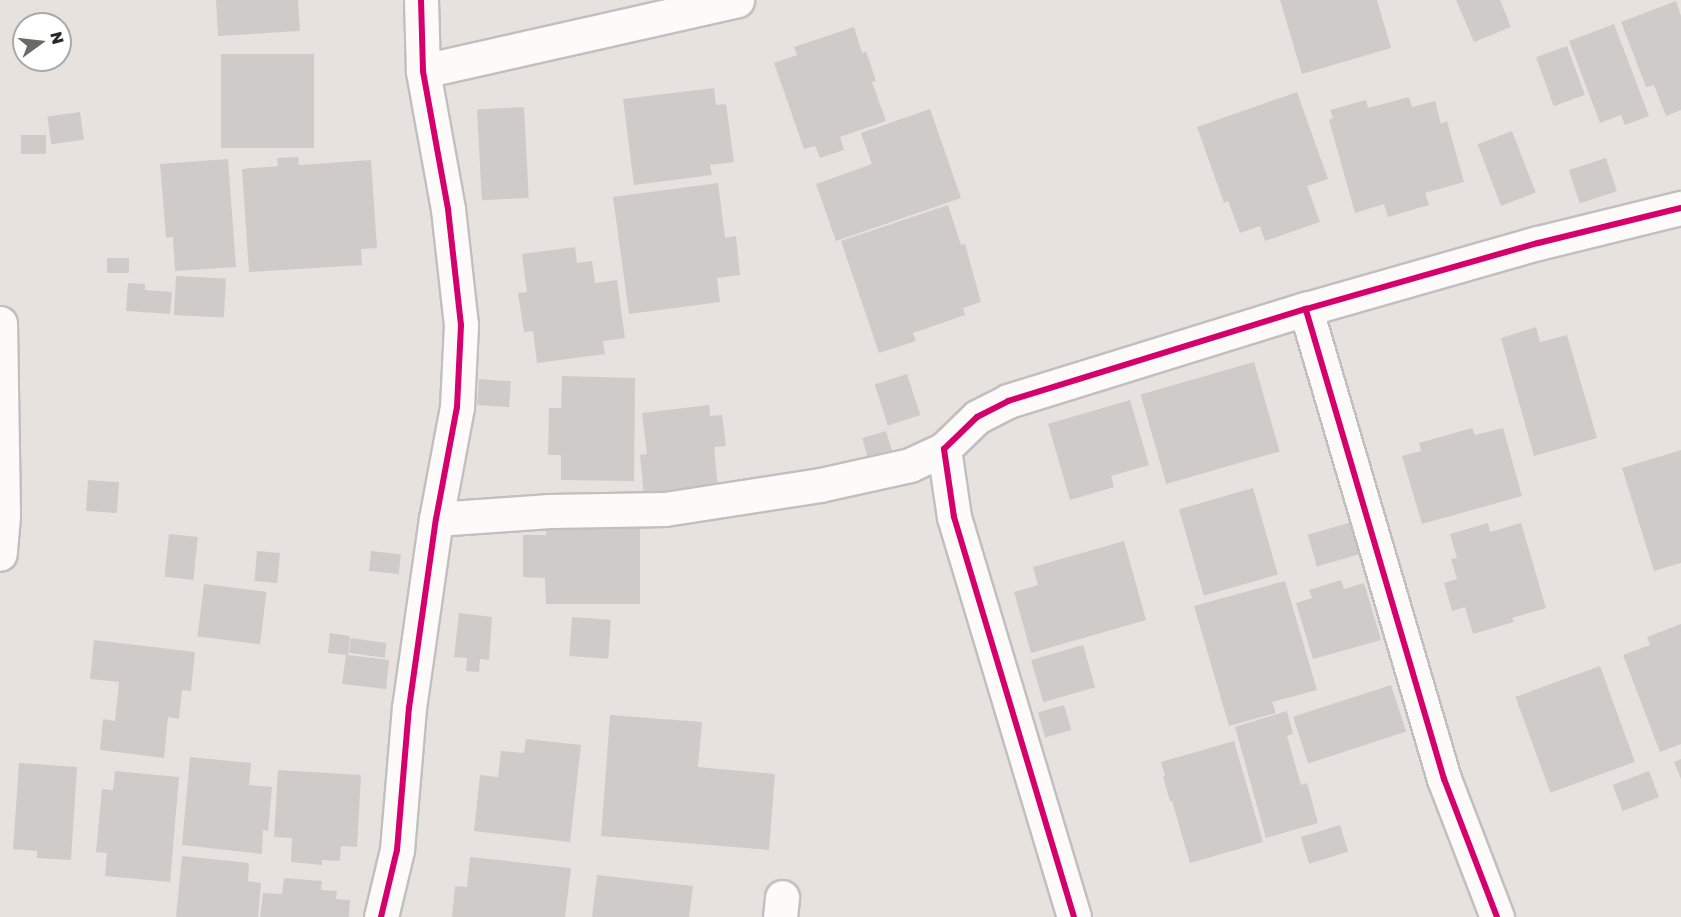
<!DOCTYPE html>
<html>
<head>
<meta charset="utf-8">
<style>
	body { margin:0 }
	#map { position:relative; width:1681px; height:917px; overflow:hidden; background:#e8e2de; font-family:"Golos Text",sans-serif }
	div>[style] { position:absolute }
	.building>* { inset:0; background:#cfcbc8; transform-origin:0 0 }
	.roads { filter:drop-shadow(2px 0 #c1bfc0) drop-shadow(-2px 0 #c1bfc0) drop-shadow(0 2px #c1bfc0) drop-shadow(0 -2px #c1bfc0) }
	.street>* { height:33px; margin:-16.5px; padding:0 16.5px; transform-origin:16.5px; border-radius:16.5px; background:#fcfbfa }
	.cycleway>* { height:6px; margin:-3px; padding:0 3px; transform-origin:3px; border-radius:3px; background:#d6006c }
	span { translate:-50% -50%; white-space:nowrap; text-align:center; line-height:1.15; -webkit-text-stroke:4.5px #fff; paint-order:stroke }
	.north { position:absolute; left:12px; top:12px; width:60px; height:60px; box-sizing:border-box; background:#fff; border:2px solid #a9a9a9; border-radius:50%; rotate:75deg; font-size:16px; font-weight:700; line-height:24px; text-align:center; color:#292929 }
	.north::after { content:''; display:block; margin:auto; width:21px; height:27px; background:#6c6a68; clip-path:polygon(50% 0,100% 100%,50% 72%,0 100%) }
</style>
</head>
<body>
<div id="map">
	<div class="building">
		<i style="clip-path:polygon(216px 0,298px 0,300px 31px,218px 36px)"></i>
		<i style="clip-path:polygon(1280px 0,1377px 0,1391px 48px,1302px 74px)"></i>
		<i style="clip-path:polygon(1456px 0,1500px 0,1511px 27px,1474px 42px)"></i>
		<i style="clip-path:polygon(1676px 1px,1681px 16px,1681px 110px,1666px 116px,1654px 85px,1646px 87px,1621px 22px)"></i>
		<i style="clip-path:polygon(1614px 24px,1649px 116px,1625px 125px,1621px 115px,1600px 123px,1569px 41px)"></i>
		<i style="clip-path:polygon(854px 27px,862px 53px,866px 51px,876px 81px,872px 82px,886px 121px,840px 137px,844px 150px,820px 158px,815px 146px,804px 149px,774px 63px,797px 55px,794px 47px)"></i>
		<i style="left:1567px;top:46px;width:52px;height:33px;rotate:70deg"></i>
		<i style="left:221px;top:54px;width:93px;height:94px"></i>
		<i style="clip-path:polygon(714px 88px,716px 105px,726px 104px,734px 162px,710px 165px,712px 175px,634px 185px,623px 99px)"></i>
		<i style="clip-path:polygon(1297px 92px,1328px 179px,1307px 186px,1320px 222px,1265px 241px,1260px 226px,1240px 233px,1228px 201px,1224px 203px,1197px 127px)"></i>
		<i style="clip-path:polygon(1409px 97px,1412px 107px,1435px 101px,1441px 124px,1447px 121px,1464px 182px,1425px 193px,1429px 205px,1388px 217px,1384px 204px,1355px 213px,1329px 120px,1333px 118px,1330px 110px,1366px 100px,1368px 108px)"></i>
		<i style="left:524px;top:107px;width:91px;height:47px;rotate:87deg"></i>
		<i style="clip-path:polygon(930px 109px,961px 198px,836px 241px,816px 184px,872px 164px,861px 133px)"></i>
		<i style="left:80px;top:112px;width:28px;height:33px;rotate:82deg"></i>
		<i style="left:1512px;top:131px;width:66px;height:37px;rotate:69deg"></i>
		<i style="left:21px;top:135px;width:25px;height:19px"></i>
		<i style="clip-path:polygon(298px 157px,299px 165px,371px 160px,377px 248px,361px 249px,362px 265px,249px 272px,242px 169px,278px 166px,277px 158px)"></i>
		<i style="left:1606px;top:158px;width:35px;height:39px;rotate:72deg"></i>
		<i style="clip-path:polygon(228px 159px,236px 267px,175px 271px,173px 237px,166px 238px,160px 164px)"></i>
		<i style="clip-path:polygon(718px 183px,725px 238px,736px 236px,740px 275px,717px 278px,720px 302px,629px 314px,613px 197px)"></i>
		<i style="clip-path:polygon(948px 205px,961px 245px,965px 244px,981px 302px,963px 308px,965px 315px,913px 333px,916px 341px,879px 353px,841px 241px)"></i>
		<i style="clip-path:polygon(575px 247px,577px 263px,592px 261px,595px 283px,617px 280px,625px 338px,603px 341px,605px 354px,537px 363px,533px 331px,524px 332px,518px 293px,527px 292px,522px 254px)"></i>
		<i style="left:107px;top:258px;width:22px;height:15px"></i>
		<i style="left:176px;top:276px;width:50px;height:39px;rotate:3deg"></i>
		<i style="clip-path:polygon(128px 283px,145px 284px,145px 290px,172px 292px,170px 314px,126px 311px)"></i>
		<i style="clip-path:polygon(1536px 327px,1540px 342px,1567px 335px,1597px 438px,1534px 456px,1501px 338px)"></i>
		<i style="left:1254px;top:362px;width:93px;height:118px;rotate:74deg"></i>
		<i style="left:907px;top:374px;width:43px;height:34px;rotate:72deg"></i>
		<i style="clip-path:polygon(562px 376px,635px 378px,634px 481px,561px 480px,561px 455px,548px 455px,549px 408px,561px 408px)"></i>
		<i style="left:479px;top:379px;width:32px;height:26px;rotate:4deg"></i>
		<i style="clip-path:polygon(1130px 400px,1149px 465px,1111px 476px,1114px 487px,1070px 500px,1048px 424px)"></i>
		<i style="clip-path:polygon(709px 405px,710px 416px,722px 415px,726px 446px,714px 447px,718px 488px,644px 496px,640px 455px,647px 454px,642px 413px)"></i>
		<i style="clip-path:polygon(1472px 428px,1475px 435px,1503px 428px,1522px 496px,1422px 524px,1402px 456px,1421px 451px,1419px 443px)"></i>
		<i style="left:886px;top:431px;width:24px;height:25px;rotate:73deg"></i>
		<i style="clip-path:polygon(1681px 450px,1681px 563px,1654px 571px,1622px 468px)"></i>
		<i style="left:88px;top:480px;width:31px;height:31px;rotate:4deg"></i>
		<i style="left:1253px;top:488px;width:90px;height:77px;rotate:74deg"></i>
		<i style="clip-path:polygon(546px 519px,640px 520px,640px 604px,546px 604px,545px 578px,523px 577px,523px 535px,546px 535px)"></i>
		<i style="left:1352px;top:522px;width:33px;height:46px;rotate:74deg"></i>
		<i style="clip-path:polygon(1488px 523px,1490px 532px,1521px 523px,1546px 608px,1512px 618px,1514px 622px,1473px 634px,1465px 607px,1452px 611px,1444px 583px,1457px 579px,1451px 559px,1457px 558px,1450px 534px)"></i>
		<i style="left:169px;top:534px;width:29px;height:43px;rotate:6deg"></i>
		<i style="clip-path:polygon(1124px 541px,1146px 620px,1031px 653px,1014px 592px,1038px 585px,1033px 567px)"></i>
		<i style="left:257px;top:551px;width:23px;height:30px;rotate:5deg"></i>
		<i style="left:371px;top:551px;width:30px;height:20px;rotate:6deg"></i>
		<i style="clip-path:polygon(1341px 580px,1344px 589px,1364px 583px,1381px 640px,1313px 659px,1296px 603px,1312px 598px,1309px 590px)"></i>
		<i style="clip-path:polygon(1285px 581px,1317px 690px,1272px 702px,1276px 713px,1229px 726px,1194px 606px)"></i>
		<i style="left:204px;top:584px;width:63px;height:53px;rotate:7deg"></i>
		<i style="clip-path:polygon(459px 613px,492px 617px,489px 660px,480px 659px,479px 672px,466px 671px,467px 658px,454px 657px)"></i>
		<i style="left:572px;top:617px;width:39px;height:39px;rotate:4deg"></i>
		<i style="clip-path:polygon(1681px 624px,1681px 744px,1660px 752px,1623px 655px,1650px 645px,1647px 637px)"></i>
		<i style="clip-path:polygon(330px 633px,350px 636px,348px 655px,389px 660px,386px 689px,342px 684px,346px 655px,328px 653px)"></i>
		<i style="left:351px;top:638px;width:36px;height:15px;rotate:8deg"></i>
		<i style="clip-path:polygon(94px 640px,195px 652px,191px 691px,182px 690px,179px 719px,168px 717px,164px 758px,100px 750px,103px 719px,115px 721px,119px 682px,90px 679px)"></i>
		<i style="left:1083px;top:645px;width:44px;height:54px;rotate:74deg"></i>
		<i style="left:1600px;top:666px;width:102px;height:90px;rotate:70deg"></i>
		<i style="left:1391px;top:685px;width:49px;height:103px;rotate:72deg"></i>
		<i style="left:1064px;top:705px;width:26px;height:27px;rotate:74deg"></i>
		<i style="clip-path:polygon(1287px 711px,1293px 734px,1287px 736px,1301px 785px,1307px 783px,1318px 823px,1266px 838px,1235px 727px)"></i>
		<i style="clip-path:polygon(610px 715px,702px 722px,698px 767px,775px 774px,769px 850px,601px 836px)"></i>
		<i style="clip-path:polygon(526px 739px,581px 745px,570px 842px,474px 831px,480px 775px,498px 777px,501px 751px,524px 753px)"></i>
		<i style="clip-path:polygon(1234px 741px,1263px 842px,1190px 863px,1172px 801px,1170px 801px,1163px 777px,1165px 776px,1161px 762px)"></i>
		<i style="clip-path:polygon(190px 757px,251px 763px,249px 785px,272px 787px,268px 831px,263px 830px,262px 854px,182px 845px)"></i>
		<i style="clip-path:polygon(1681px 759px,1681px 779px,1674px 762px)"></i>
		<i style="clip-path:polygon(19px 763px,77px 767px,71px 860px,37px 858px,37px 851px,13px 849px)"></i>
		<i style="clip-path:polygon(278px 770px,361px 775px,357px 847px,341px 846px,340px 861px,322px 860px,322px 865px,291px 862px,292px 838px,274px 837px)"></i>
		<i style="clip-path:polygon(115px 771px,179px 777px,170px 882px,105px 876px,107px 853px,96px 852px,102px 789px,113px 790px)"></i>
		<i style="left:1649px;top:771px;width:28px;height:39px;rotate:69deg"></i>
		<i style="left:1340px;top:825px;width:28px;height:41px;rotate:73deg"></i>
		<i style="clip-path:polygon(182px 856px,249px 863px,248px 881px,261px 883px,258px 917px,176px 917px)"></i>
		<i style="clip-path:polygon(470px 857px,571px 868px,565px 917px,452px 917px,455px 886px,467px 887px)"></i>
		<i style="clip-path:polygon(597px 875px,693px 886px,689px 917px,592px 917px)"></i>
		<i style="clip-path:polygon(284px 878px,322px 881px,321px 890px,337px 891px,336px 899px,350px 900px,349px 917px,260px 917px,263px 893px,282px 894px)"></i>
	</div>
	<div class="roads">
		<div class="street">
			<i style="left:423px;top:71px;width:322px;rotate:-12.7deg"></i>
			<i style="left:0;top:323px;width:193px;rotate:89.1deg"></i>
			<i style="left:3px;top:516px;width:38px;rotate:95deg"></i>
			<i style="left:436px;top:519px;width:114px;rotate:-4deg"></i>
			<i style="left:550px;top:511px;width:115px;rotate:-1deg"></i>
			<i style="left:665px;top:509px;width:157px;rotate:-8.8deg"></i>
			<i style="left:820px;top:485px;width:92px;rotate:-12.5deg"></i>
			<i style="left:910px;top:465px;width:38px;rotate:-25deg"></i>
			<i style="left:381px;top:917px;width:69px;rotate:-76.6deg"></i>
			<i style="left:397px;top:850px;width:143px;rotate:-85.2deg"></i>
			<i style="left:409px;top:708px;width:191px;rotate:-81.9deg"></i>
			<i style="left:436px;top:519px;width:114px;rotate:-79.4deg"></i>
			<i style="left:457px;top:407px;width:82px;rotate:-87.2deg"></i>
			<i style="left:461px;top:325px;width:117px;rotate:-96.4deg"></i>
			<i style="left:448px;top:209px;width:140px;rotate:-100.3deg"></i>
			<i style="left:423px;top:71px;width:71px;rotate:-91.6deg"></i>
			<i style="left:780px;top:917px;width:20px;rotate:-84deg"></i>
			<i style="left:1074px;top:917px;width:418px;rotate:-106.7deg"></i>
			<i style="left:954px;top:517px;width:69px;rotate:-98.4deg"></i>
			<i style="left:944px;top:449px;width:46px;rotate:-44.1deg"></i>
			<i style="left:977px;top:417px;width:35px;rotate:-27deg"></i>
			<i style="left:1008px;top:401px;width:312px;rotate:-17.2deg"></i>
			<i style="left:1497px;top:917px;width:148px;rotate:-111deg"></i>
			<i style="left:1444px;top:779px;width:490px;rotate:-106.4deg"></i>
			<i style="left:1306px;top:309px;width:241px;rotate:-15.9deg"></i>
			<i style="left:1538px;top:243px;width:147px;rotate:-13.8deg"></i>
		</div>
	</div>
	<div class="cycleway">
		<i style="left:381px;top:917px;width:69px;rotate:-76.6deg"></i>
		<i style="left:397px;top:850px;width:143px;rotate:-85.2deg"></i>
		<i style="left:409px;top:708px;width:191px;rotate:-81.9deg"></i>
		<i style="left:436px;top:519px;width:114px;rotate:-79.4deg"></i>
		<i style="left:457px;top:407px;width:82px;rotate:-87.2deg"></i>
		<i style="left:461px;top:325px;width:117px;rotate:-96.4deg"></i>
		<i style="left:448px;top:209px;width:140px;rotate:-100.3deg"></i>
		<i style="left:423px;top:71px;width:71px;rotate:-91.6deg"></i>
		<i style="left:1074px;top:917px;width:418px;rotate:-106.7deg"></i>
		<i style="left:954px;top:517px;width:69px;rotate:-98.4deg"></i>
		<i style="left:944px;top:449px;width:46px;rotate:-44.1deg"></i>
		<i style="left:977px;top:417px;width:35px;rotate:-27deg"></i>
		<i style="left:1008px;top:401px;width:312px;rotate:-17.2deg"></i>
		<i style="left:1497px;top:917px;width:148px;rotate:-111deg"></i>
		<i style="left:1444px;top:779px;width:490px;rotate:-106.4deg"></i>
		<i style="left:1306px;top:309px;width:241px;rotate:-15.9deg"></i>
		<i style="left:1538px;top:243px;width:147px;rotate:-13.8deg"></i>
	</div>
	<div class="north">N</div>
</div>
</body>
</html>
